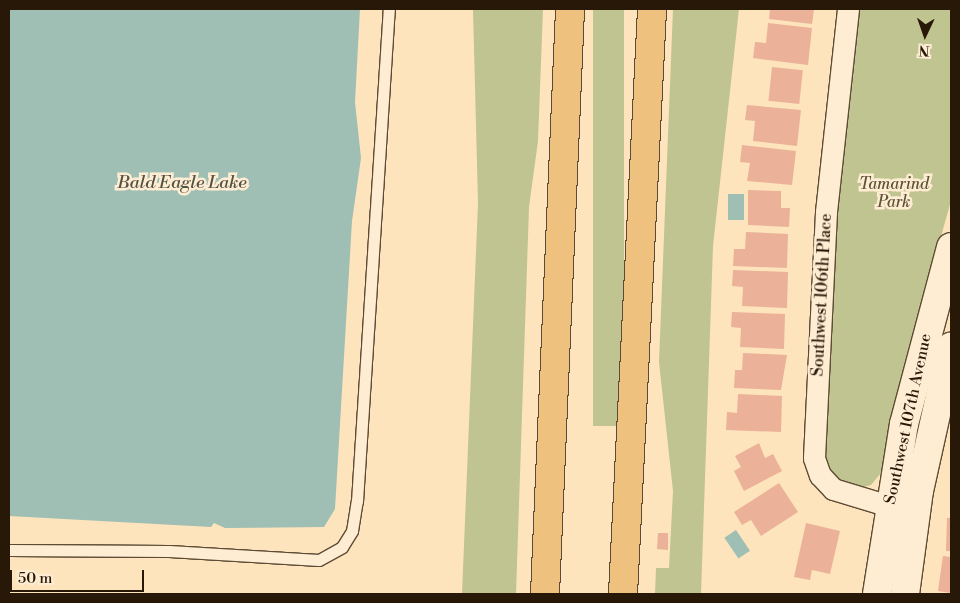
<!DOCTYPE html>
<html>
<head>
<meta charset="utf-8">
<style>
	body { margin:0 }
	#map { position:relative; width:960px; height:603px; overflow:hidden; background:#fde4bc; font-family:"Libre Bodoni",serif }
	div>[style] { position:absolute }
	.green>* { inset:0; background:#bfc491; transform-origin:0 0 }
	.water>* { inset:0; background:#9fbeb4; transform-origin:0 0 }
	.building>* { inset:0; background:#ebb299; transform-origin:0 0 }
	.roads { filter:drop-shadow(1px 0 #5d4b35) drop-shadow(-1px 0 #5d4b35) drop-shadow(0 1px #5d4b35) drop-shadow(0 -1px #5d4b35) }
	.lane>* { height:11px; margin:-5.5px; padding:0 5.5px; transform-origin:5.5px; border-radius:5.5px; background:#feedd3 }
	.street>* { height:21px; margin:-10.5px; padding:0 10.5px; transform-origin:10.5px; border-radius:10.5px; background:#feedd3 }
	.secondary>* { height:28px; margin:-14px; padding:0 14px; transform-origin:14px; border-radius:14px; background:#feedd3 }
	.highway>* { height:28px; margin:-14px; padding:0 14px; transform-origin:14px; border-radius:14px; background:#eec27e }
	span { translate:-50% -50%; white-space:nowrap; text-align:center; line-height:1.15; -webkit-text-stroke:5px #feedd3; paint-order:stroke }
	.park-label { font-size:16px; color:#5d5438; font-style:italic }
	.street-label { font-size:16px; color:#281808 }
	.water-label { font-size:18px; color:#525244; font-style:italic }
	.frame { position:absolute; inset:0; border:10px solid #281808; pointer-events:none }
	.north { position:absolute; left:900px; top:10px; width:50px; height:50px; -webkit-text-stroke:4px #feedd3; paint-order:stroke; rotate:183deg; font-size:14px; font-weight:700; line-height:20px; text-align:center; color:#281808 }
	.north::after { content:''; display:block; margin:auto; width:18px; height:22px; background:#281808; clip-path:polygon(50% 0,100% 100%,50% 72%,0 100%) }
	.scale { position:absolute; left:10px; top:570px; width:134px; height:22px; box-sizing:border-box; border:2px solid #281808; border-top:0; padding-left:6px; font-size:15px; line-height:18px; white-space:nowrap; color:#281808; -webkit-text-stroke:4px #feedd3; paint-order:stroke }
</style>
</head>
<body>
<div id="map">
	<div class="green">
		<i style="clip-path:polygon(473px 9px,543px 9px,538px 141px,529px 207px,516px 594px,462px 594px,478px 203px)"></i>
		<i style="left:593px;top:9px;width:31px;height:417px"></i>
		<i style="clip-path:polygon(673px 9px,739px 9px,713px 246px,701px 594px,655px 594px,656px 568px,669px 568px,673px 491px,659px 362px)"></i>
		<i style="clip-path:polygon(859px 9px,951px 9px,951px 201px,919px 314px,885px 468px,871px 485px,860px 488px,837px 480px,824px 458px,834px 227px)"></i>
	</div>
	<div class="water">
		<i style="clip-path:polygon(9px 9px,360px 9px,355px 102px,361px 158px,352px 221px,335px 509px,324px 527px,225px 528px,214px 523px,211px 527px,9px 516px)"></i>
		<i style="left:728px;top:194px;width:16px;height:26px"></i>
		<i style="left:736px;top:530px;width:25px;height:14px;rotate:56deg"></i>
	</div>
	<div class="building">
		<i style="clip-path:polygon(770px 9px,814px 9px,812px 24px,769px 19px)"></i>
		<i style="clip-path:polygon(768px 23px,812px 28px,808px 65px,753px 58px,755px 42px,766px 43px)"></i>
		<i style="left:772px;top:67px;width:31px;height:34px;rotate:6deg"></i>
		<i style="clip-path:polygon(747px 105px,801px 110px,797px 146px,753px 141px,755px 121px,745px 120px)"></i>
		<i style="clip-path:polygon(742px 145px,796px 151px,792px 185px,747px 181px,750px 163px,740px 162px)"></i>
		<i style="clip-path:polygon(748px 190px,781px 191px,781px 208px,790px 208px,789px 227px,748px 225px)"></i>
		<i style="clip-path:polygon(746px 232px,788px 234px,787px 268px,733px 266px,734px 249px,745px 249px)"></i>
		<i style="clip-path:polygon(733px 270px,788px 272px,787px 308px,742px 306px,743px 287px,732px 286px)"></i>
		<i style="clip-path:polygon(732px 312px,785px 314px,784px 349px,740px 347px,741px 328px,731px 327px)"></i>
		<i style="clip-path:polygon(743px 353px,787px 355px,781px 390px,734px 388px,735px 370px,742px 370px)"></i>
		<i style="clip-path:polygon(738px 394px,782px 396px,781px 432px,726px 430px,727px 412px,737px 413px)"></i>
		<i style="clip-path:polygon(759px 443px,765px 458px,773px 454px,782px 471px,744px 491px,734px 471px,741px 467px,735px 456px)"></i>
		<i style="clip-path:polygon(779px 483px,798px 512px,761px 536px,751px 520px,742px 525px,734px 512px)"></i>
		<i style="clip-path:polygon(947px 518px,951px 518px,951px 551px,946px 551px)"></i>
		<i style="clip-path:polygon(806px 523px,840px 531px,830px 574px,812px 570px,810px 580px,794px 577px)"></i>
		<i style="clip-path:polygon(658px 533px,668px 533px,668px 550px,657px 549px)"></i>
		<i style="clip-path:polygon(943px 556px,951px 557px,951px 593px,938px 591px)"></i>
	</div>
	<div class="roads">
		<div class="lane">
			<i style="left:9px;top:550px;width:160px;rotate:0.4deg"></i>
			<i style="left:169px;top:551px;width:150px;rotate:3.4deg"></i>
			<i style="left:319px;top:560px;width:26px;rotate:-29deg"></i>
			<i style="left:342px;top:547px;width:19px;rotate:-58deg"></i>
			<i style="left:352px;top:531px;width:30px;rotate:-81deg"></i>
			<i style="left:357px;top:501px;width:493px;rotate:-86.3deg"></i>
		</div>
		<div class="street">
			<i style="left:848px;top:9px;width:204px;rotate:96.2deg"></i>
			<i style="left:826px;top:212px;width:246px;rotate:92.8deg"></i>
			<i style="left:814px;top:458px;width:18px;rotate:71deg"></i>
			<i style="left:820px;top:475px;width:19px;rotate:47deg"></i>
			<i style="left:833px;top:489px;width:76px;rotate:16.8deg"></i>
		</div>
		<div class="secondary">
			<i style="left:877px;top:594px;width:172px;rotate:-81deg"></i>
			<i style="left:904px;top:424px;width:183px;rotate:-75.1deg"></i>
			<i style="left:905px;top:594px;width:104px;rotate:-82.3deg"></i>
			<i style="left:919px;top:491px;width:148px;rotate:-77.5deg"></i>
		</div>
		<div class="highway">
			<i style="left:545px;top:594px;width:586px;rotate:-87.55deg"></i>
			<i style="left:623px;top:594px;width:586px;rotate:-87.16deg"></i>
		</div>
	</div>
	<div class="park-label">
		<span style="left:894px;top:193px">Tamarind<br>Park</span>
	</div>
	<div class="street-label">
		<span style="left:822px;top:295px;rotate:-87deg">Southwest 106th Place</span>
		<span style="left:908px;top:419px;rotate:-78deg">Southwest 107th Avenue</span>
	</div>
	<div class="water-label">
		<span style="left:182px;top:183px">Bald Eagle Lake</span>
	</div>
	<div class="frame"></div>
	<div class="north">N</div>
	<div class="scale">50 m</div>
</div>
</body>
</html>
